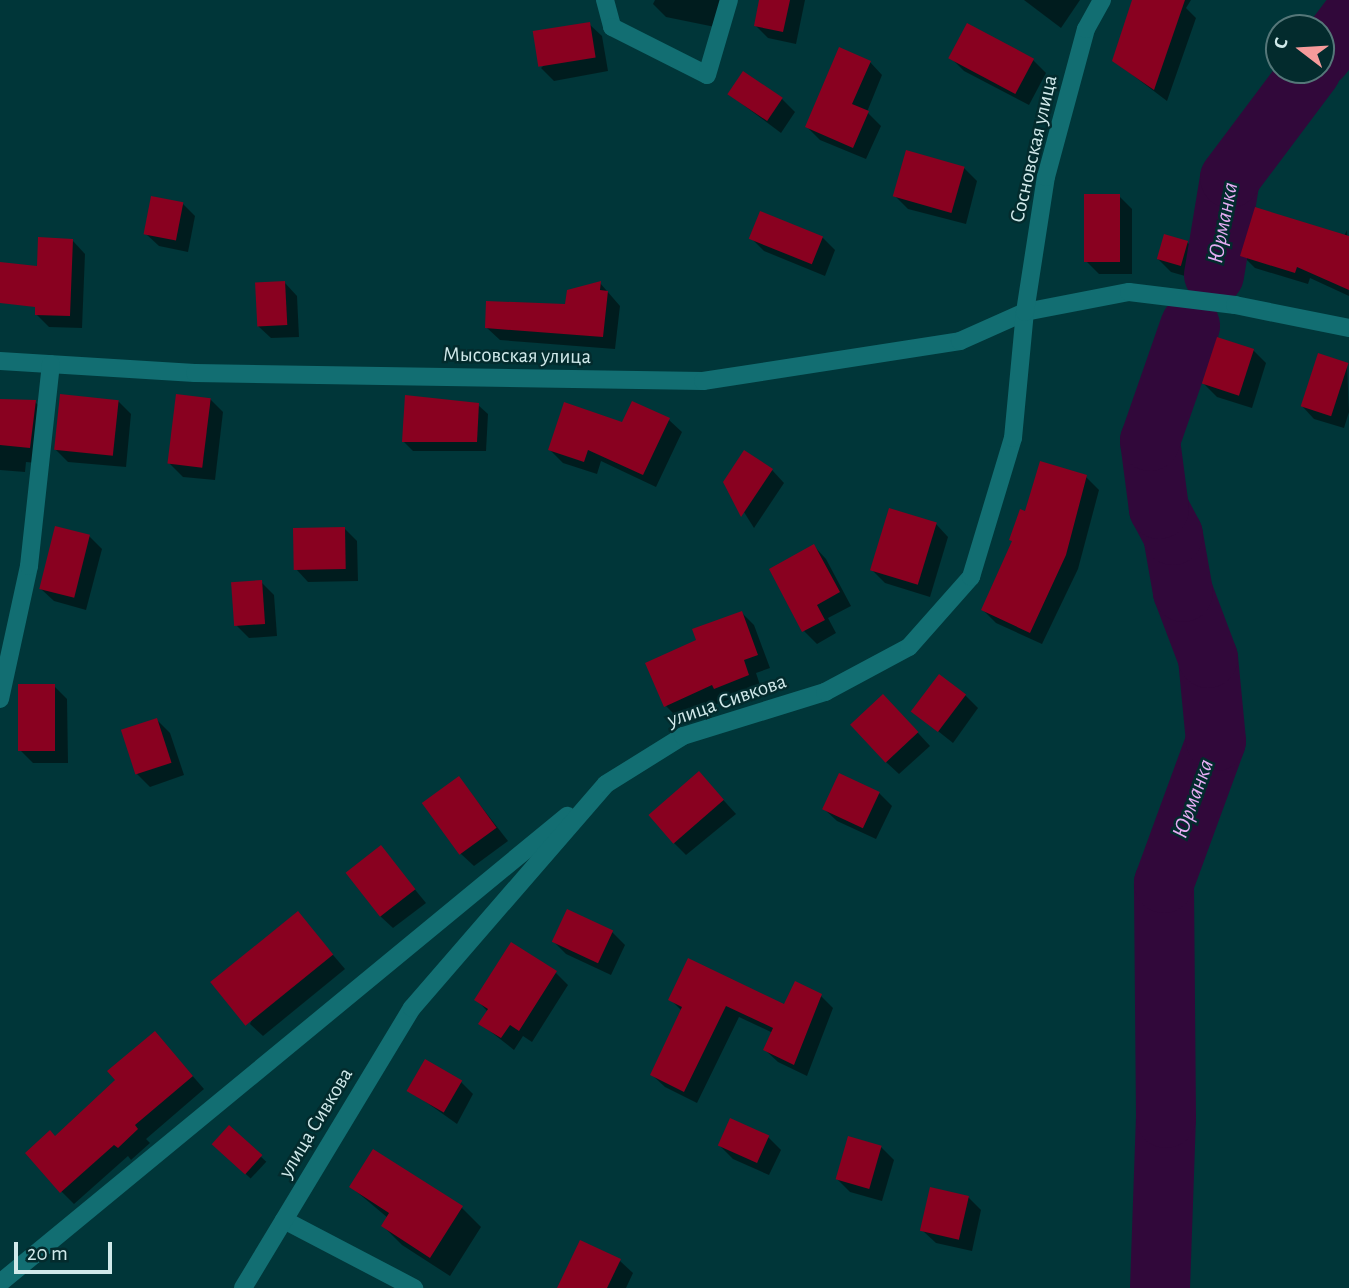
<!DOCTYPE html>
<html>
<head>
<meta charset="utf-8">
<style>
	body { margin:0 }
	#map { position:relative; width:1349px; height:1288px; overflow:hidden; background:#003639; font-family:"Alegreya Sans",sans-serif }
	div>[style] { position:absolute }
	.shadow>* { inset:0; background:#0007; transform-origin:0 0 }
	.river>* { height:60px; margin:-30px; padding:0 30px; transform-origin:30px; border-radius:30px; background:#31083a }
	.building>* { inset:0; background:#890120; transform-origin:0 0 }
	.minor>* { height:18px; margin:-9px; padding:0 9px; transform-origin:9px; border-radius:9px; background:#126e72 }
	span { translate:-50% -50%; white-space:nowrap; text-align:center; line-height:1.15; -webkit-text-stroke:5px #032b2d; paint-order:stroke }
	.street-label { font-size:21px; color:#d0e9ea }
	.water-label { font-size:23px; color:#e6adf3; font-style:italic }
	.north { position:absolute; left:1265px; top:14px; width:70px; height:70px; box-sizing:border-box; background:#032b2d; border:2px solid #557779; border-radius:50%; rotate:287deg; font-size:19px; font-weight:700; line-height:28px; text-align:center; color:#d0e9ea }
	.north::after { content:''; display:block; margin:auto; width:24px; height:32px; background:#f59b9b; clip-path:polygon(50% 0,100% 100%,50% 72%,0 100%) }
	.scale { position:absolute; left:14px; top:1242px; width:98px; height:32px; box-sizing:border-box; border:4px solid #d0e9ea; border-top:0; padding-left:9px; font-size:21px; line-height:24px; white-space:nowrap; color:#d0e9ea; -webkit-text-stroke:5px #032b2d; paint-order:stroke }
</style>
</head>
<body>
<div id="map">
	<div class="shadow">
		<i style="clip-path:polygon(655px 0,724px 0,715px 27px,666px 17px,653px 4px)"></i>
		<i style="clip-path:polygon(761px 0,805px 0,796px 44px,768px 38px,756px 26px)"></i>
		<i style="clip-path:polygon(1024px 0,1080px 0,1061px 28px)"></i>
		<i style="clip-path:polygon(1135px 0,1191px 0,1186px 8px,1196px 18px,1167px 101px,1114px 61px)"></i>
		<i style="clip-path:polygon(589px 24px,602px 36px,608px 71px,554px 81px,541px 68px)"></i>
		<i style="clip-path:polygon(968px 26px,1033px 60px,1046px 73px,1029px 105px,964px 71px,951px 58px)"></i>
		<i style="clip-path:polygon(870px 62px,882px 75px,867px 112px,881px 126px,866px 159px,820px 140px,807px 127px)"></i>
		<i style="clip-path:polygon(730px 95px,782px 99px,795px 112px,781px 133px)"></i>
		<i style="clip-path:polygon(964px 168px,977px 181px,966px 224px,908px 209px,895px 196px)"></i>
		<i style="clip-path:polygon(1119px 196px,1132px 209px,1132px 274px,1099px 274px,1086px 261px)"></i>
		<i style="clip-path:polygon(182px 203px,195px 216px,188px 252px,159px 246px,146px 234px)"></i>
		<i style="clip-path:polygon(1347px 230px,1349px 296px,1310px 278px,1308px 284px,1255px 268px,1242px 255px,1344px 236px)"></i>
		<i style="clip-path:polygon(822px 237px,835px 250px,825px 276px,764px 251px,751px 238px)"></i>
		<i style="clip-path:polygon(73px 241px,85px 254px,82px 328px,49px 327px,36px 314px)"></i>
		<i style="clip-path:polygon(1187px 242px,1199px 255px,1192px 278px,1171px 272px,1158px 259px)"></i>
		<i style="clip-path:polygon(285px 283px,297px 296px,299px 337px,271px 338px,258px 326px)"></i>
		<i style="clip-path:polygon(600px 283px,620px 306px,615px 349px,500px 340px,487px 328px,567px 305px)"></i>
		<i style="clip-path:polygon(1253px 350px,1266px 363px,1252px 408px,1217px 397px,1204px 384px)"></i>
		<i style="clip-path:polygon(1347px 365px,1349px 412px,1344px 428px,1314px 419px,1302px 406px)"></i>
		<i style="clip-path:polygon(210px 399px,223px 412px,215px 480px,183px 477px,170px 464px)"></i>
		<i style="clip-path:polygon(0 400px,35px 402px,52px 419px,47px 464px,26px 462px,25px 472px,0 470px)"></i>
		<i style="clip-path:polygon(118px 401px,131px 414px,126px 467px,68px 462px,55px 449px)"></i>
		<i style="clip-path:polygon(478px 405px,488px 414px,486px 451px,413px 451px,403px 441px)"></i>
		<i style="clip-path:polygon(669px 420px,682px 432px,656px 487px,601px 461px,597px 474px,563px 463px,550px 450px,623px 424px)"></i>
		<i style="clip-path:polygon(772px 470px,784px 483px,754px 528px,725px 482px)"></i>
		<i style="clip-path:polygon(1086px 477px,1099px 490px,1078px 569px,1042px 644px,996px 623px,983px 610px,1026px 513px)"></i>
		<i style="clip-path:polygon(936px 524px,948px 537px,930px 597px,885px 583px,872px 570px)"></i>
		<i style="clip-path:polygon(345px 529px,357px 541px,358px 581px,308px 582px,296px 569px)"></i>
		<i style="clip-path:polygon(89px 536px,102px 549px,86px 610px,54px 601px,41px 589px)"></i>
		<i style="clip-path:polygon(814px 546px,826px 559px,851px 606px,828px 618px,836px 633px,817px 644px,804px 631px,771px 570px)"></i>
		<i style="clip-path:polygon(261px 582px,274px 595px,277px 636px,249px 638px,237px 626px)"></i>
		<i style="clip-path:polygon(742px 613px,754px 625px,770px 668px,756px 673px,761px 688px,678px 718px,666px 706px,698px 641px)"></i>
		<i style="clip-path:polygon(54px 686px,67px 699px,68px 763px,33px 763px,20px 750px)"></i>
		<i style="clip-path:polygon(965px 695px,978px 708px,953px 743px,914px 712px)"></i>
		<i style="clip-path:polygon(896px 709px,930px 746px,899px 774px,886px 762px)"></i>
		<i style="clip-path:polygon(157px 720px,170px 733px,184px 775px,150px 787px,137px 774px)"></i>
		<i style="clip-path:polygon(699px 773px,736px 814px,686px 855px,674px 843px)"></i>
		<i style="clip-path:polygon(459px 778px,508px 841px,474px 866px,461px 854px)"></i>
		<i style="clip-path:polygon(879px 793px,892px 806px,876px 839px,837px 821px,824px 809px)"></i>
		<i style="clip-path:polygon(381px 848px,426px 903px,393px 928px,380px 916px)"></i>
		<i style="clip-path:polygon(298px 914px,345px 969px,263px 1036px,250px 1024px)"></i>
		<i style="clip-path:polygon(612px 932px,625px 945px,611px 975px,566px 954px,554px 942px)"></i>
		<i style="clip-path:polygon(556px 973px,568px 985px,532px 1042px,523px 1036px,514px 1050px,481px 1024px,488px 1012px,476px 999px)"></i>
		<i style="clip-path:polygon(821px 996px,833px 1008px,807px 1076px,778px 1062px,765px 1050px,773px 1033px,739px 1017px,697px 1103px,665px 1087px,652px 1075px,682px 1011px,670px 999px,785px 1006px)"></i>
		<i style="clip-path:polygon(155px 1033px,204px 1089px,146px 1139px,150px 1143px,131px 1160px,128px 1156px,74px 1204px,61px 1191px,55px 1138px,117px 1080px)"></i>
		<i style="clip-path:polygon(461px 1082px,473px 1094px,457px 1124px,409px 1090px)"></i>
		<i style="left:229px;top:1127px;width:51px;height:23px;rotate:43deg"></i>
		<i style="clip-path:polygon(768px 1137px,781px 1150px,769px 1175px,733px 1159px,720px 1146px)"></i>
		<i style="clip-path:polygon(881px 1147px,894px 1160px,882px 1201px,850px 1192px,837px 1179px)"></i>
		<i style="clip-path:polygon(351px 1187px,462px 1208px,481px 1227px,450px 1276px,402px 1245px,383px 1226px,388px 1218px)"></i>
		<i style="clip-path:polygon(968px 1197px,981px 1210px,972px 1251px,936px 1243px,923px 1231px)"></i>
		<i style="clip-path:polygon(620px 1261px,633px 1273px,626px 1288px,559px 1288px)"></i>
	</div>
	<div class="river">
		<i style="left:1321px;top:57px;width:46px;rotate:-52.9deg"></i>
		<i style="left:1214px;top:275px;width:98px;rotate:-80.6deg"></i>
		<i style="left:1230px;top:178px;width:135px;rotate:-53.1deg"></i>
		<i style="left:1160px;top:1288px;width:170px;rotate:-88deg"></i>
		<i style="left:1166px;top:1118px;width:235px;rotate:-90.5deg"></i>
		<i style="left:1164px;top:883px;width:151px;rotate:-69.9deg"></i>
		<i style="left:1216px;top:741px;width:83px;rotate:-95.5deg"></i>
		<i style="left:1208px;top:658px;width:71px;rotate:-110.7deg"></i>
		<i style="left:1183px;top:592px;width:58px;rotate:-100deg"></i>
		<i style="left:1173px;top:535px;width:30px;rotate:-118deg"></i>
		<i style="left:1159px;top:509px;width:69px;rotate:-97.5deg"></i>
		<i style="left:1150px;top:441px;width:122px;rotate:-70.8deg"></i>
	</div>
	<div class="building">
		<i style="clip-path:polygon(759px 0,790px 0,783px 32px,754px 26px)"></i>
		<i style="clip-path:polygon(1132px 0,1185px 0,1154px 90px,1112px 61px)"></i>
		<i style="left:590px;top:22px;width:36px;height:58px;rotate:81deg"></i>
		<i style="left:967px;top:23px;width:76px;height:40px;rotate:28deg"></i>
		<i style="clip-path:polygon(839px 47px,871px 61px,852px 104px,869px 111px,853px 148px,805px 127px)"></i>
		<i style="left:743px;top:71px;width:48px;height:28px;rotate:34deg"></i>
		<i style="left:906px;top:150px;width:61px;height:48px;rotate:16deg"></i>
		<i style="left:1084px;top:194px;width:36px;height:68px"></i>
		<i style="left:151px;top:196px;width:33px;height:39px;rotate:11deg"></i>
		<i style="clip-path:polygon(1255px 207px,1349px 236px,1349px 290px,1297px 267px,1295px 273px,1240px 256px)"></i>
		<i style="left:760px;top:211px;width:68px;height:30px;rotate:22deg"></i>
		<i style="left:1164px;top:234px;width:25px;height:26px;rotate:16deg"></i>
		<i style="clip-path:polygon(38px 237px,73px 239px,70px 316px,35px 315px,35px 307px,0 303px,0 262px,37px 266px)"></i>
		<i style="left:285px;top:281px;width:44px;height:30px;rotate:87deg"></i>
		<i style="clip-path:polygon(601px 281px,600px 290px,608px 291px,603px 337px,485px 328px,486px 301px,565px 304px,567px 290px)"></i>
		<i style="left:1217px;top:337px;width:39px;height:49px;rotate:18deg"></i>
		<i style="left:1318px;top:353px;width:32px;height:56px;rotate:18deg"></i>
		<i style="left:60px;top:394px;width:59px;height:56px;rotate:6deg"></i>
		<i style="left:176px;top:394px;width:35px;height:70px;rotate:7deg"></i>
		<i style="clip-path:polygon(405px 395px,479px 403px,477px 442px,402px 442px)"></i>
		<i style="clip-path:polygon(0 399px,36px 400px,30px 448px,0 445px)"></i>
		<i style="clip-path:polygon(632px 401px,670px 418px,643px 475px,588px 450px,584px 462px,548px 450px,564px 402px,622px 422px)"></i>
		<i style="clip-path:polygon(744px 450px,773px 469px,741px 517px,723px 482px)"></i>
		<i style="clip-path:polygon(1040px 461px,1087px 475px,1066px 555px,1030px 633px,981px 610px,1012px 541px,1009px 540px,1020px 509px,1025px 511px)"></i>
		<i style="left:889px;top:508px;width:50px;height:65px;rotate:17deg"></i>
		<i style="left:55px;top:526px;width:36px;height:65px;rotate:14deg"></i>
		<i style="left:345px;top:527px;width:42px;height:52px;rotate:89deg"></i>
		<i style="clip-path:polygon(814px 544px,840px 592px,817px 605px,825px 620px,802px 632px,769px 569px)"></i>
		<i style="left:262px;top:580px;width:44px;height:31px;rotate:86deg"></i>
		<i style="clip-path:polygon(742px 611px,758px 655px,744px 660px,749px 675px,714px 689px,712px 685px,664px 707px,645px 663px,696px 640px,692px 629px)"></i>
		<i style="left:939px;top:674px;width:34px;height:47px;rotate:37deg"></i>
		<i style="left:18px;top:684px;width:37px;height:67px"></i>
		<i style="left:883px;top:694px;width:52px;height:45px;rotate:47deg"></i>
		<i style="left:157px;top:718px;width:47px;height:38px;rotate:72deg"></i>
		<i style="left:699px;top:771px;width:38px;height:67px;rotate:49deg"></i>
		<i style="left:839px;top:773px;width:45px;height:40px;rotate:25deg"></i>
		<i style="left:459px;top:776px;width:64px;height:46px;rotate:54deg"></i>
		<i style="left:381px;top:845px;width:56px;height:45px;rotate:52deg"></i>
		<i style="left:567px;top:909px;width:51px;height:36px;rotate:25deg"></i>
		<i style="left:298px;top:911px;width:56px;height:113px;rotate:51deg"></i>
		<i style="clip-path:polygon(511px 942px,557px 971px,519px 1031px,510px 1025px,501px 1038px,478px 1024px,488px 1009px,474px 1000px)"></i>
		<i style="clip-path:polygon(688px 958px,784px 1004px,795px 981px,822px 994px,794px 1065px,763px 1050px,773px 1028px,726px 1006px,684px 1092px,650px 1075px,682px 1007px,668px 1000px)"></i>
		<i style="clip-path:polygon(155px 1031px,193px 1076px,135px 1125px,138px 1129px,118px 1148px,114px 1145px,60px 1193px,25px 1153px,50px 1130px,55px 1136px,115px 1080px,107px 1071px)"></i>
		<i style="left:425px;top:1059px;width:43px;height:37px;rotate:30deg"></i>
		<i style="left:730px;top:1118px;width:43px;height:30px;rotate:24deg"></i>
		<i style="left:229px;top:1125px;width:45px;height:26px;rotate:42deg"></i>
		<i style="left:848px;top:1136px;width:35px;height:45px;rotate:16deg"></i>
		<i style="clip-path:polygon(373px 1149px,463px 1206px,430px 1258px,381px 1226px,389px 1213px,349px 1187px)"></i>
		<i style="left:930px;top:1187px;width:40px;height:45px;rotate:13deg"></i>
		<i style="clip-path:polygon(580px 1240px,621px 1259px,607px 1288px,557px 1288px)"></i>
	</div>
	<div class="minor">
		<i style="left:605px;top:0;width:28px;rotate:75deg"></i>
		<i style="left:612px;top:27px;width:106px;rotate:26.8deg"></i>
		<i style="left:707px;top:75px;width:78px;rotate:-73.7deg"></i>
		<i style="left:0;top:361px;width:195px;rotate:3.5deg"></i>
		<i style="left:195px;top:373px;width:508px;rotate:0.9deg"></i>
		<i style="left:703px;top:381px;width:260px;rotate:-8.8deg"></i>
		<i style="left:960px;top:341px;width:71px;rotate:-24deg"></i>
		<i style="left:1025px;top:312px;width:106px;rotate:-10.9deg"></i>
		<i style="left:1129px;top:292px;width:107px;rotate:7deg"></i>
		<i style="left:1235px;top:305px;width:116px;rotate:11.4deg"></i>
		<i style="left:0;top:699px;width:136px;rotate:-77.7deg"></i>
		<i style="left:29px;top:566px;width:203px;rotate:-83.8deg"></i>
		<i style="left:284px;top:1220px;width:147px;rotate:27.6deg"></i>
		<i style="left:0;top:1283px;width:735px;rotate:-39.48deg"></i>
		<i style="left:243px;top:1288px;width:327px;rotate:-58.9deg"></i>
		<i style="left:412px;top:1008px;width:296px;rotate:-49.1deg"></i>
		<i style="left:606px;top:784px;width:91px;rotate:-31.9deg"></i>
		<i style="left:683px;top:736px;width:149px;rotate:-17.2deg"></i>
		<i style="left:825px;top:692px;width:95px;rotate:-28.2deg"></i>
		<i style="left:909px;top:647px;width:94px;rotate:-48.5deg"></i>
		<i style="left:971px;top:577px;width:145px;rotate:-73.2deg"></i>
		<i style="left:1013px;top:438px;width:127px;rotate:-84.6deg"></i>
		<i style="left:1025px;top:312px;width:137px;rotate:-81.2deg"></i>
		<i style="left:1046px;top:177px;width:153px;rotate:-74.9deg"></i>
		<i style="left:1086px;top:29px;width:33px;rotate:-61deg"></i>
	</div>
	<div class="street-label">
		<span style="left:1034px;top:149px;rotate:-77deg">Сосновская улица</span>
		<span style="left:517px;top:356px;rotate:1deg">Мысовская улица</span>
		<span style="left:727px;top:701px;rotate:-19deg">улица Сивкова</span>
		<span style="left:316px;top:1123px;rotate:-59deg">улица Сивкова</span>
	</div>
	<div class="water-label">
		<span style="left:1224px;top:223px;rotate:-79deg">Юрманка</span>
		<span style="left:1194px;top:799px;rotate:-70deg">Юрманка</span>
	</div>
	<div class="north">С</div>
	<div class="scale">20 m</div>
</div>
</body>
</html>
